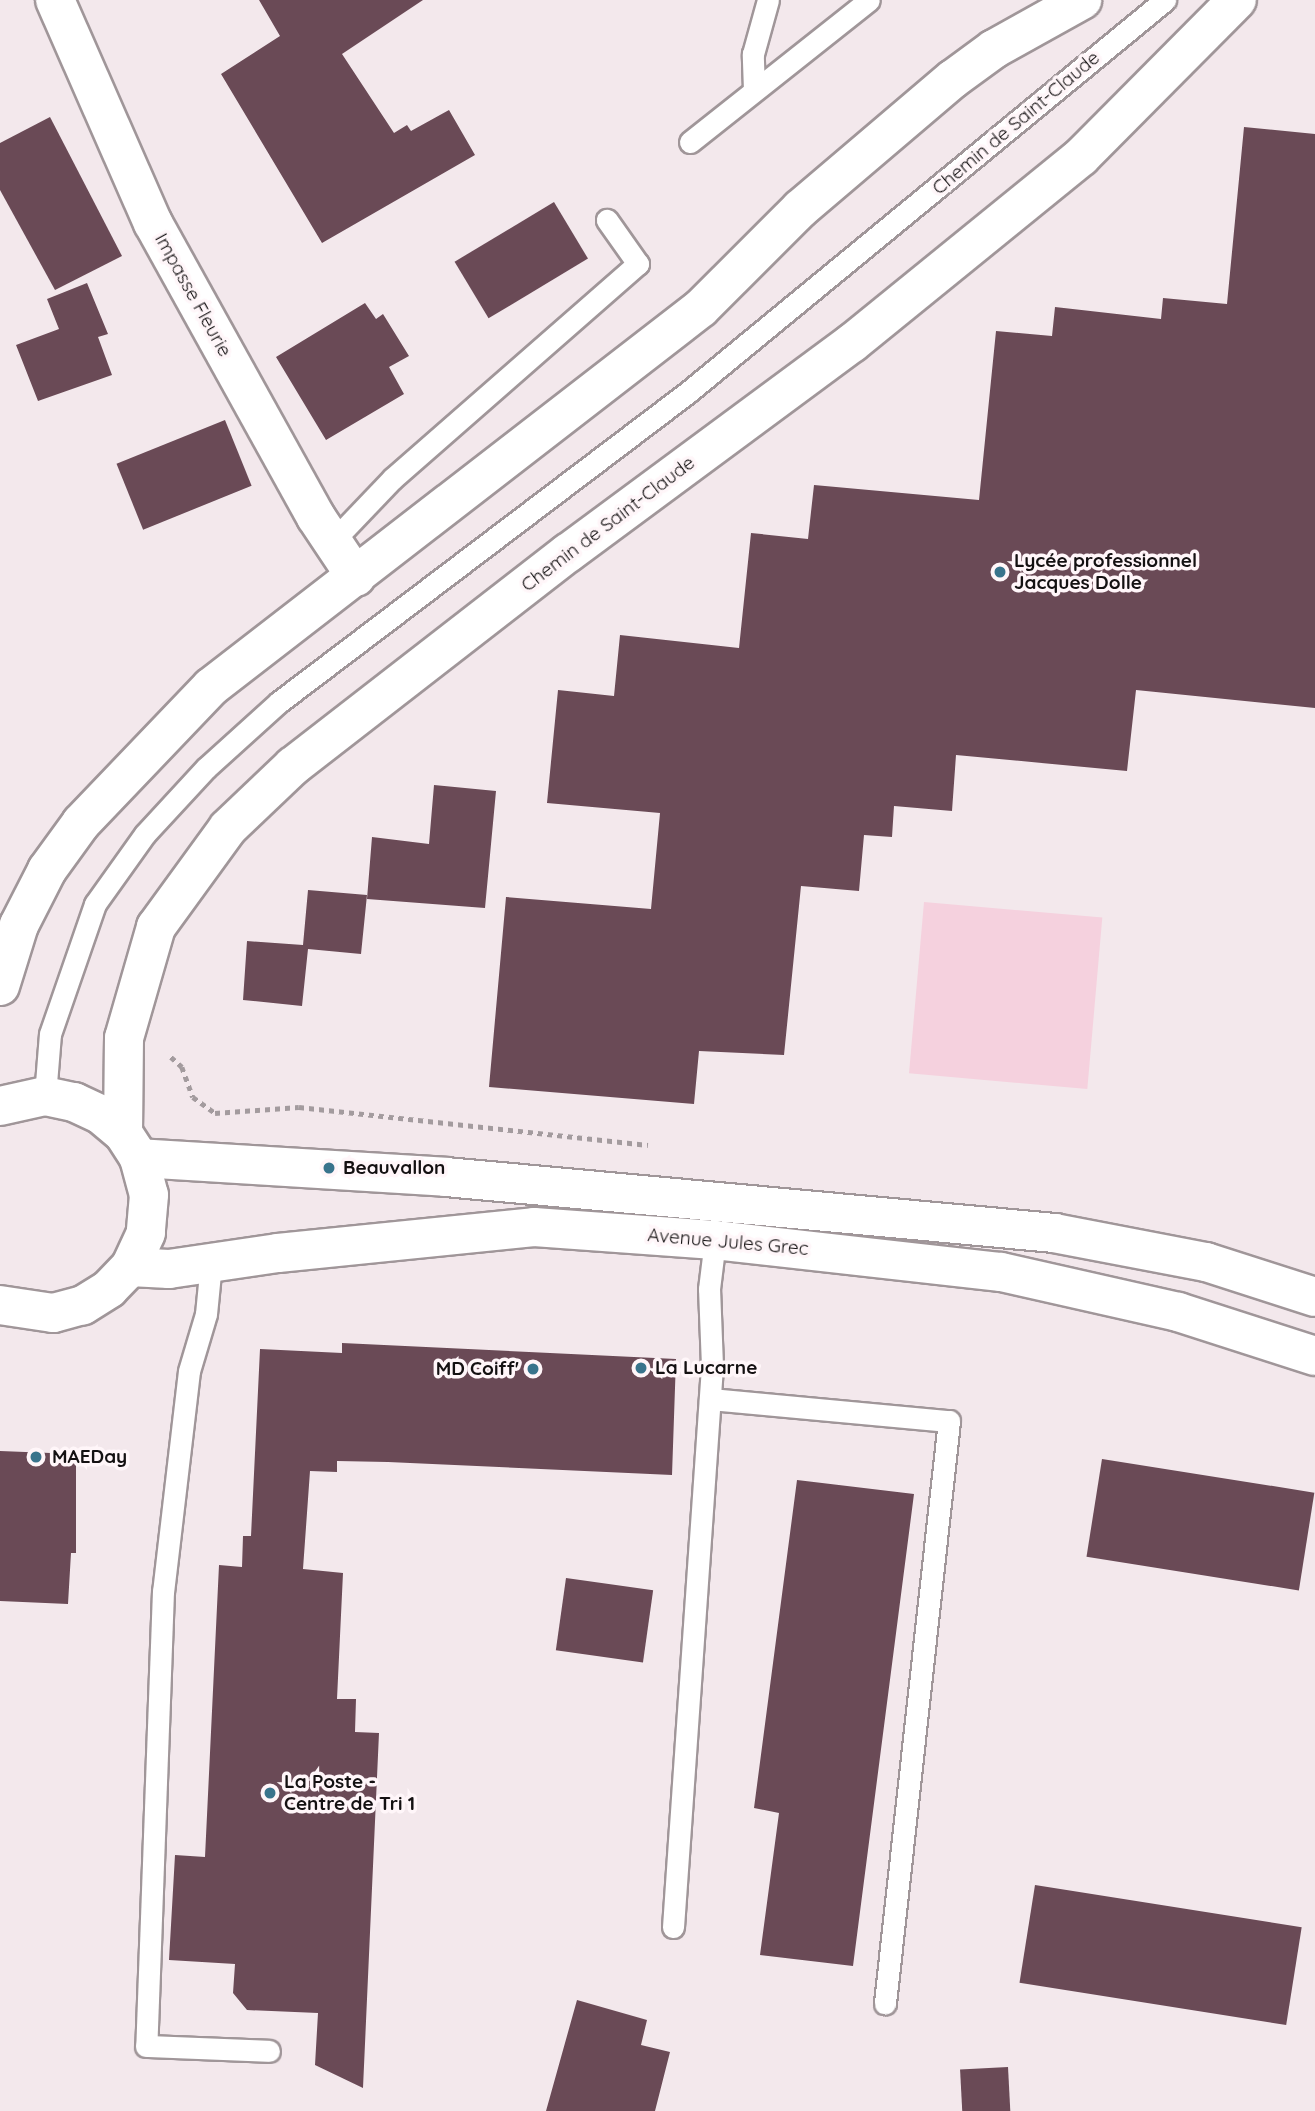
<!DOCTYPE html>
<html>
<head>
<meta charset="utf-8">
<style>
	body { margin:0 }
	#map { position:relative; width:1315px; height:2111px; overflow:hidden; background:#f3e8ec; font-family:Quicksand,sans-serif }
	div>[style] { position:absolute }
	.green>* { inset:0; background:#f5d1de; transform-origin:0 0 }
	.building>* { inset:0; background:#6a4a56; transform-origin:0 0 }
	.path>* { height:4.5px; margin-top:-2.25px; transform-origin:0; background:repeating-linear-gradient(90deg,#a39b9e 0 5px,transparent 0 10px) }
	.roads { filter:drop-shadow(2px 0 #a09699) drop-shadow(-2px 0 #a09699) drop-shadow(0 2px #a09699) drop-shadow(0 -2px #a09699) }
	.service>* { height:21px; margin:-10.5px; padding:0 10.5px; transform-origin:10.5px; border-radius:10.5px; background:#fff }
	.minor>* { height:38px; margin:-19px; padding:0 19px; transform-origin:19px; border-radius:19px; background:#fff }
	.tertiary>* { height:38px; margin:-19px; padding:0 19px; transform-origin:19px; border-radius:19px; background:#fff }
	.dots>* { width:19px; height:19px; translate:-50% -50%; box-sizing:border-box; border:4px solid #fff6f9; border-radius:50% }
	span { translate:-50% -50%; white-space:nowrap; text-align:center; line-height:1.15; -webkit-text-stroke:7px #fff6f9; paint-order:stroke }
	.street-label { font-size:19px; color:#141112 }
	.poi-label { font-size:19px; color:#141112; font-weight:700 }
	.left { translate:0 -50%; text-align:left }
	.right { translate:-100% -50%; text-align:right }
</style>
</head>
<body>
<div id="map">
	<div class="green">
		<i style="left:924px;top:902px;width:179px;height:172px;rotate:5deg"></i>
	</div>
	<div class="building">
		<i style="clip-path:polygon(259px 0,423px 0,342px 54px,394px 133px,407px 125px,411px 131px,449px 110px,475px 155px,322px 243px,221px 74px,280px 36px)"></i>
		<i style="clip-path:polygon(50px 117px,122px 256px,55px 290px,0 190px,0 143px)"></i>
		<i style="clip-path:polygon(1244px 127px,1315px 134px,1315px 708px,1136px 690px,1127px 771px,956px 755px,952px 811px,894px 806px,892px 837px,864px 835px,859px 891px,801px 886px,784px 1055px,699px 1051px,694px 1104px,489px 1087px,506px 897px,651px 909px,660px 813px,547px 803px,558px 690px,614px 696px,620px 635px,739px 648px,751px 533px,808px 539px,814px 485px,979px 500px,996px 331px,1052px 336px,1055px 307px,1161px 319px,1163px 298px,1227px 304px)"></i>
		<i style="left:554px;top:202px;width:66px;height:116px;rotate:59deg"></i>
		<i style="clip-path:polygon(87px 283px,108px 334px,98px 337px,112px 375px,38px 401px,16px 345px,59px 329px,47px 299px)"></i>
		<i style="clip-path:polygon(365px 303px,376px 319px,383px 314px,409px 356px,389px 367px,404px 394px,326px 440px,276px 357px)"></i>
		<i style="left:225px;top:420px;width:71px;height:117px;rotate:68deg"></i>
		<i style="clip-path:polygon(434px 785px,496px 791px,485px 908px,367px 899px,372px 837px,429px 844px)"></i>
		<i style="clip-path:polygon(308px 890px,367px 895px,361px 954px,308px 949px,302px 1006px,243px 1000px,247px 941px,303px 945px)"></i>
		<i style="clip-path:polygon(342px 1343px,676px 1359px,672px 1475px,388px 1462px,337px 1461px,337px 1472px,310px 1471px,303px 1569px,343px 1573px,337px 1699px,356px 1699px,355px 1732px,379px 1733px,363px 2088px,315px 2065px,318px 2013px,247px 2010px,233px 1993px,235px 1964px,169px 1960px,175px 1855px,205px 1857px,219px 1565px,242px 1567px,243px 1536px,251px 1536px,260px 1349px,342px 1353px)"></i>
		<i style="clip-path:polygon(0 1451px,76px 1454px,76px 1553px,71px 1553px,68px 1604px,0 1601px)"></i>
		<i style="left:1102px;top:1459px;width:215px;height:99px;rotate:9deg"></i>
		<i style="clip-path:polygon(797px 1480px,914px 1494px,853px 1966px,760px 1955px,779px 1813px,754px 1808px)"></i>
		<i style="left:566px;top:1578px;width:88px;height:73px;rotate:8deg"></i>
		<i style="left:1035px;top:1885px;width:270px;height:99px;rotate:9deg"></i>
		<i style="clip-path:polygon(577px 2000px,647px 2020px,641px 2045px,670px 2052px,655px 2111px,546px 2111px)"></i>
		<i style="left:1008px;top:2067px;width:44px;height:48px;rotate:87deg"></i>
	</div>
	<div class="path">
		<i style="left:171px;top:1057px;width:15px;rotate:42deg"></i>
		<i style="left:182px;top:1067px;width:32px;rotate:70deg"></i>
		<i style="left:193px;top:1097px;width:27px;rotate:36deg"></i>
		<i style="left:215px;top:1113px;width:84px;rotate:-4.1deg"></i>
		<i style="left:299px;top:1107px;width:351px;rotate:6.2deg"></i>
	</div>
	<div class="roads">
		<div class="service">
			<i style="left:754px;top:90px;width:36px;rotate:-92deg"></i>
			<i style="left:753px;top:54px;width:56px;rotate:-74.5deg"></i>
			<i style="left:690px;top:142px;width:228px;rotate:-38.4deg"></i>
			<i style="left:332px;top:542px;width:87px;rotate:-46.4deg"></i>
			<i style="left:392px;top:479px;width:327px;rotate:-41.2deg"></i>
			<i style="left:638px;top:264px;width:54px;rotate:-125.2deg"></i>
			<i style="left:45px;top:1096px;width:62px;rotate:-85.4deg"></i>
			<i style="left:50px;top:1034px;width:138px;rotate:-70.9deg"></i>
			<i style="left:95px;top:904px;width:86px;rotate:-54.5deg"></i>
			<i style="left:145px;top:834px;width:90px;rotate:-47.3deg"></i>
			<i style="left:206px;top:768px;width:98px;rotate:-42.1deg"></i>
			<i style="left:279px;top:702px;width:512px;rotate:-37.14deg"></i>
			<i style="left:687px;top:393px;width:619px;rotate:-39.43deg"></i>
			<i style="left:211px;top:1263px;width:51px;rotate:95.6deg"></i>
			<i style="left:206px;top:1314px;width:59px;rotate:106.6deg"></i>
			<i style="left:189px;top:1371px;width:222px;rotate:96.7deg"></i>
			<i style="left:163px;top:1591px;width:455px;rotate:92.1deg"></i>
			<i style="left:146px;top:2046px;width:123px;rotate:2.3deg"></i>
			<i style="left:710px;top:1399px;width:240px;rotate:5.3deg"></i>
			<i style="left:949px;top:1421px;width:586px;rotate:96.28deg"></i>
			<i style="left:673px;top:1927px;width:562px;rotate:-86.02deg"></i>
			<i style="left:712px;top:1366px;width:77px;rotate:-92.2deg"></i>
			<i style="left:709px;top:1289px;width:49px;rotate:-83deg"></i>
		</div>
		<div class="minor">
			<i style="left:55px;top:0;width:244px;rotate:66.3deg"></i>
			<i style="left:153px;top:223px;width:336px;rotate:61deg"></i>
			<i style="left:316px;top:517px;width:72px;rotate:56.3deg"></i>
		</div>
		<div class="tertiary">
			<i style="left:0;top:986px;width:64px;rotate:-72.7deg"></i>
			<i style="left:19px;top:925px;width:62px;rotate:-63deg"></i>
			<i style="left:47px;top:870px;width:58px;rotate:-54.1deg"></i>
			<i style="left:81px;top:823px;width:188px;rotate:-46.3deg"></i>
			<i style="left:211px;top:687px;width:619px;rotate:-37.72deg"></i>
			<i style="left:701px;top:308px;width:140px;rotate:-45deg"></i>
			<i style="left:800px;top:209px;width:201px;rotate:-40.4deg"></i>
			<i style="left:953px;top:79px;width:51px;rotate:-36.2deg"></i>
			<i style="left:994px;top:49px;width:101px;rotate:-29.1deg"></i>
			<i style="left:0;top:1106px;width:46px;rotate:-12.5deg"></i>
			<i style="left:45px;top:1096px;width:30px;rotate:12deg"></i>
			<i style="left:74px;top:1102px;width:29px;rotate:25deg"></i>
			<i style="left:100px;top:1114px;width:30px;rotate:40deg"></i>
			<i style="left:123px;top:1133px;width:30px;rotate:57deg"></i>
			<i style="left:139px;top:1158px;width:38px;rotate:75deg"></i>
			<i style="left:149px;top:1195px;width:38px;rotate:95deg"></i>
			<i style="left:146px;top:1233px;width:38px;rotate:115deg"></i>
			<i style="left:130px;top:1267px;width:30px;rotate:134deg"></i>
			<i style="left:109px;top:1289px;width:31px;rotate:148deg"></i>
			<i style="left:83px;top:1305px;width:31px;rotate:165deg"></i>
			<i style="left:53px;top:1313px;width:54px;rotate:-171.4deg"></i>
			<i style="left:123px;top:1133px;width:95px;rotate:-89.4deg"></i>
			<i style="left:124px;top:1038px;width:116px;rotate:-73.9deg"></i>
			<i style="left:156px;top:927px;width:122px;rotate:-54deg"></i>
			<i style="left:228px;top:828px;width:90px;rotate:-43.6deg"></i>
			<i style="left:293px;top:766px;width:348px;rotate:-37.8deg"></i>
			<i style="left:568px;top:553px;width:353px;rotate:-36.5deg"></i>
			<i style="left:852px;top:343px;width:295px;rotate:-39.1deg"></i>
			<i style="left:1081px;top:157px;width:221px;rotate:-45.2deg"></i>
			<i style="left:139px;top:1158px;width:308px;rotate:3.5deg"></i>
			<i style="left:446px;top:1177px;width:611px;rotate:5.26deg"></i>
			<i style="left:1054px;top:1233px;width:155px;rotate:10.8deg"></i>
			<i style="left:1206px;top:1262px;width:114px;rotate:17.8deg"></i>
			<i style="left:130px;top:1267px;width:39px;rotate:3deg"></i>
			<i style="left:169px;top:1269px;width:110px;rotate:-8.4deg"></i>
			<i style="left:278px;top:1253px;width:257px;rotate:-5.8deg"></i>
			<i style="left:534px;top:1227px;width:181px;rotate:4.1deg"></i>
			<i style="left:715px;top:1240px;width:288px;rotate:6.4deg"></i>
			<i style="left:1001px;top:1272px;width:181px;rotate:12.7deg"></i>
			<i style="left:1178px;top:1312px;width:144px;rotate:17.8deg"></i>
		</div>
	</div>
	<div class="dots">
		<i style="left:1000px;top:572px;background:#39748c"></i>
		<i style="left:329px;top:1168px;background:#39748c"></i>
		<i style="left:641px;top:1368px;background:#39748c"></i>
		<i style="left:533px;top:1369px;background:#39748c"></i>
		<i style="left:36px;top:1457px;background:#39748c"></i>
		<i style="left:270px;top:1793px;background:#39748c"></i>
	</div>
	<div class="street-label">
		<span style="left:1016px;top:123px;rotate:-40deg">Chemin de Saint-Claude</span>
		<span style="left:193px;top:295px;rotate:61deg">Impasse Fleurie</span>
		<span style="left:608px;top:524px;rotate:-37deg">Chemin de Saint-Claude</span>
		<span style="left:728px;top:1242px;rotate:5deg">Avenue Jules Grec</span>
	</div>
	<div class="poi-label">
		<span class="left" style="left:1014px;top:572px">Lycée professionnel<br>Jacques Dolle</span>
		<span class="left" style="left:343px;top:1168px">Beauvallon</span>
		<span class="left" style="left:655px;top:1368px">La Lucarne</span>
		<span class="right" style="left:519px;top:1369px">MD Coiff'</span>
		<span class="left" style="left:52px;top:1457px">MAEDay</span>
		<span class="left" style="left:284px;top:1793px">La Poste -<br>Centre de Tri 1</span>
	</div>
</div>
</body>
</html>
